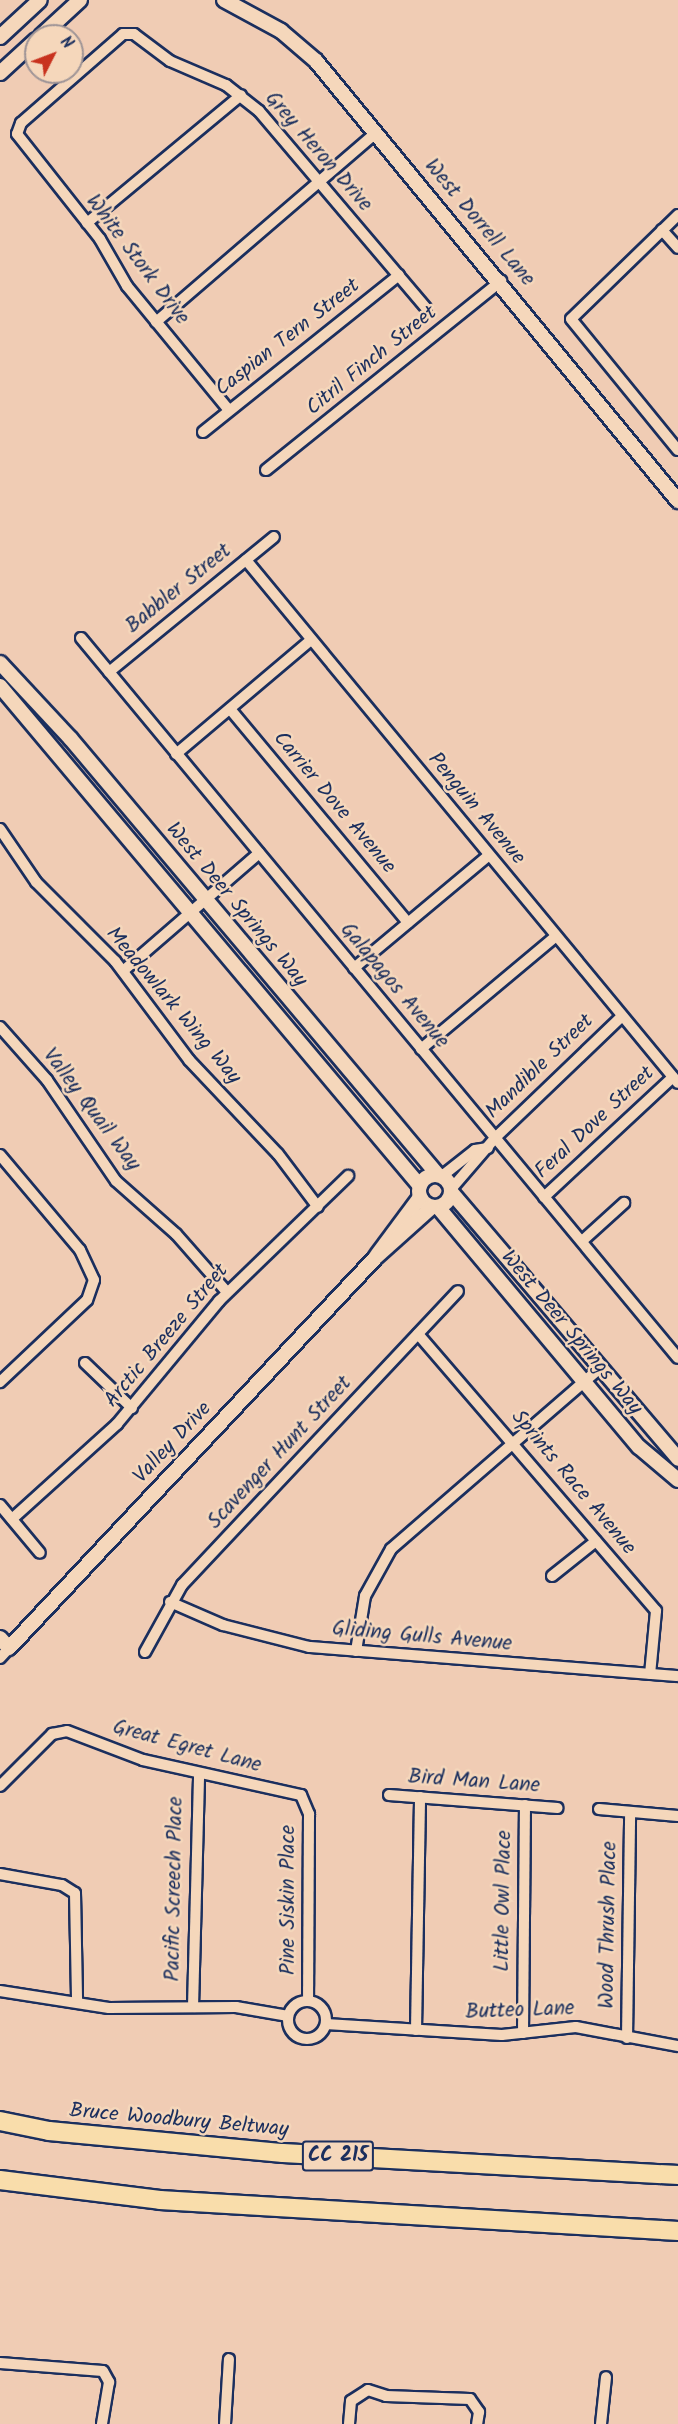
<!DOCTYPE html>
<html>
<head>
<meta charset="utf-8">
<style>
	body { margin:0 }
	#map { position:relative; width:678px; height:2424px; overflow:hidden; background:#f0ccb4; font-family:Kalam,sans-serif }
	div>[style] { position:absolute }
	.roads { filter:drop-shadow(2px 0 #1b2f5e) drop-shadow(-2px 0 #1b2f5e) drop-shadow(0 2px #1b2f5e) drop-shadow(0 -2px #1b2f5e) }
	.street>* { height:10px; margin:-5px; padding:0 5px; transform-origin:5px; border-radius:5px; background:#f5d7bb }
	.street>.ring { margin:-5px; padding:0; box-sizing:content-box; background:none; border:10px solid #f5d7bb; border-radius:50% }
	.secondary>* { height:14px; margin:-7px; padding:0 7px; transform-origin:7px; border-radius:7px; background:#f5d7bb }
	.secondary>.ring { margin:-7px; padding:0; box-sizing:content-box; background:none; border:14px solid #f5d7bb; border-radius:50% }
	.highway>* { height:18px; margin:-9px; padding:0 9px; transform-origin:9px; border-radius:9px; background:#f9ddab }
	span { translate:-50% -50%; white-space:nowrap; text-align:center; line-height:1.15; -webkit-text-stroke:5px #f5d7bb; paint-order:stroke }
	.shield-label span { padding:2px 4px; background:#f5d7bb; border:2px solid; border-radius:4px; -webkit-text-stroke-width:0 }
	.shield-label { font-size:20px; color:#1b2f5e; font-weight:700 }
	.street-label { font-size:21px; color:#1b2f5e }
	.north { position:absolute; left:24px; top:24px; width:60px; height:60px; box-sizing:border-box; background:#f5d7bb; border:2px solid #9e9496; border-radius:50%; rotate:48deg; font-size:16px; font-weight:700; line-height:24px; text-align:center; color:#1b2f5e }
	.north::after { content:''; display:block; margin:auto; width:21px; height:27px; background:#c8321e; clip-path:polygon(50% 0,100% 100%,50% 72%,0 100%) }
</style>
</head>
<body>
<div id="map">
	<div class="roads">
		<div class="street">
			<i style="left:678px;top:215px;width:149px;rotate:135.8deg"></i>
			<i style="left:571px;top:319px;width:169px;rotate:50.8deg"></i>
			<i style="left:87px;top:223px;width:200px;rotate:-39.7deg"></i>
			<i style="left:662px;top:230px;width:24px;rotate:48deg"></i>
			<i style="left:156px;top:322px;width:290px;rotate:-40.7deg"></i>
			<i style="left:228px;top:409px;width:159px;rotate:-129.4deg"></i>
			<i style="left:127px;top:286px;width:54px;rotate:-119.9deg"></i>
			<i style="left:100px;top:239px;width:134px;rotate:-128.3deg"></i>
			<i style="left:17px;top:134px;width:12px;rotate:-70deg"></i>
			<i style="left:21px;top:123px;width:135px;rotate:-41.1deg"></i>
			<i style="left:123px;top:34px;width:11px"></i>
			<i style="left:134px;top:34px;width:45px;rotate:36.9deg"></i>
			<i style="left:170px;top:61px;width:61px;rotate:23.2deg"></i>
			<i style="left:226px;top:85px;width:42px;rotate:38.2deg"></i>
			<i style="left:259px;top:111px;width:258px;rotate:49.7deg"></i>
			<i style="left:203px;top:432px;width:251px;rotate:-38.7deg"></i>
			<i style="left:266px;top:470px;width:302px;rotate:-38.8deg"></i>
			<i style="left:246px;top:560px;width:678px;rotate:50.44deg"></i>
			<i style="left:81px;top:638px;width:935px;rotate:50.34deg"></i>
			<i style="left:109px;top:672px;width:213px;rotate:-39.3deg"></i>
			<i style="left:230px;top:709px;width:278px;rotate:50.2deg"></i>
			<i style="left:176px;top:754px;width:177px;rotate:-40.2deg"></i>
			<i style="left:0;top:829px;width:64px;rotate:55.8deg"></i>
			<i style="left:36px;top:882px;width:112px;rotate:45deg"></i>
			<i style="left:115px;top:961px;width:124px;rotate:53.2deg"></i>
			<i style="left:189px;top:1060px;width:129px;rotate:46.6deg"></i>
			<i style="left:278px;top:1154px;width:66px;rotate:53deg"></i>
			<i style="left:354px;top:968px;width:176px;rotate:-39.9deg"></i>
			<i style="left:123px;top:971px;width:180px;rotate:-40.9deg"></i>
			<i style="left:0;top:1027px;width:71px;rotate:48.4deg"></i>
			<i style="left:47px;top:1080px;width:122px;rotate:55.7deg"></i>
			<i style="left:116px;top:1181px;width:80px;rotate:41.5deg"></i>
			<i style="left:176px;top:1234px;width:77px;rotate:48.7deg"></i>
			<i style="left:421px;top:1049px;width:176px;rotate:-39.9deg"></i>
			<i style="left:0;top:1155px;width:124px;rotate:49.9deg"></i>
			<i style="left:80px;top:1250px;width:33px;rotate:65deg"></i>
			<i style="left:94px;top:1280px;width:21px;rotate:109deg"></i>
			<i style="left:87px;top:1300px;width:120px;rotate:136.7deg"></i>
			<i style="left:442px;top:1176px;width:42px;rotate:-38.2deg"></i>
			<i style="left:475px;top:1150px;width:13px;rotate:-9deg"></i>
			<i style="left:452px;top:1188px;width:66px;rotate:-49.3deg"></i>
			<i style="left:495px;top:1138px;width:176px;rotate:-43.8deg"></i>
			<i style="left:544px;top:1197px;width:176px;rotate:-42.9deg"></i>
			<i style="left:582px;top:1241px;width:57px;rotate:-42.1deg"></i>
			<i style="left:418px;top:1334px;width:365px;rotate:49.3deg"></i>
			<i style="left:656px;top:1611px;width:63px;rotate:95.4deg"></i>
			<i style="left:85px;top:1363px;width:65px;rotate:43.8deg"></i>
			<i style="left:0;top:1505px;width:62px;rotate:50.2deg"></i>
			<i style="left:12px;top:1519px;width:142px;rotate:-42.1deg"></i>
			<i style="left:117px;top:1424px;width:160px;rotate:-50.3deg"></i>
			<i style="left:219px;top:1301px;width:180px;rotate:-44.1deg"></i>
			<i style="left:552px;top:1576px;width:56px;rotate:-38.5deg"></i>
			<i style="left:170px;top:1602px;width:58px;rotate:23.5deg"></i>
			<i style="left:223px;top:1625px;width:89px;rotate:14.3deg"></i>
			<i style="left:309px;top:1647px;width:370px;rotate:4.5deg"></i>
			<i style="left:356px;top:1651px;width:56px;rotate:-80.7deg"></i>
			<i style="left:365px;top:1596px;width:54px;rotate:-61deg"></i>
			<i style="left:391px;top:1549px;width:274px;rotate:-40.9deg"></i>
			<i style="left:145px;top:1652px;width:77px;rotate:-61.1deg"></i>
			<i style="left:182px;top:1585px;width:403px;rotate:-46.8deg"></i>
			<i style="left:0;top:1658px;width:13px;rotate:-48deg"></i>
			<i style="left:0;top:1786px;width:74px;rotate:-45deg"></i>
			<i style="left:52px;top:1734px;width:15px;rotate:-11deg"></i>
			<i style="left:67px;top:1731px;width:81px;rotate:20.9deg"></i>
			<i style="left:143px;top:1760px;width:162px;rotate:12.5deg"></i>
			<i style="left:301px;top:1795px;width:21px;rotate:67deg"></i>
			<i style="left:309px;top:1814px;width:187px;rotate:90.3deg"></i>
			<i style="left:389px;top:1795px;width:169px;rotate:4.4deg"></i>
			<i style="left:599px;top:1809px;width:79px;rotate:5.1deg"></i>
			<i style="left:0;top:1874px;width:63px;rotate:10.1deg"></i>
			<i style="left:62px;top:1885px;width:15px;rotate:32deg"></i>
			<i style="left:75px;top:1893px;width:109px;rotate:88.9deg"></i>
			<i style="left:0;top:1991px;width:110px;rotate:8.9deg"></i>
			<i style="left:109px;top:2008px;width:127px;rotate:-0.5deg"></i>
			<i style="left:236px;top:2007px;width:53px;rotate:9.8deg"></i>
			<i class="ring" style="left:288px;top:2001px;width:28px;height:28px"></i>
			<i style="left:193px;top:2007px;width:234px;rotate:-88.5deg"></i>
			<i style="left:326px;top:2024px;width:176px;rotate:3.6deg"></i>
			<i style="left:502px;top:2035px;width:74px;rotate:-6.2deg"></i>
			<i style="left:576px;top:2027px;width:104px;rotate:10.6deg"></i>
			<i style="left:416px;top:2030px;width:233px;rotate:-89deg"></i>
			<i style="left:523px;top:2033px;width:228px;rotate:-89.5deg"></i>
			<i style="left:627px;top:2038px;width:226px;rotate:-89.2deg"></i>
			<i style="left:0;top:2363px;width:103px;rotate:4.4deg"></i>
			<i style="left:103px;top:2371px;width:13px;rotate:61deg"></i>
			<i style="left:109px;top:2382px;width:43px;rotate:99.5deg"></i>
			<i style="left:225px;top:2424px;width:65px;rotate:-86.5deg"></i>
			<i style="left:349px;top:2424px;width:23px;rotate:-85deg"></i>
			<i style="left:351px;top:2401px;width:20px;rotate:-33deg"></i>
			<i style="left:368px;top:2390px;width:19px;rotate:18deg"></i>
			<i style="left:386px;top:2396px;width:84px;rotate:2deg"></i>
			<i style="left:470px;top:2399px;width:16px;rotate:55deg"></i>
			<i style="left:479px;top:2412px;width:12px;rotate:99deg"></i>
			<i style="left:601px;top:2424px;width:47px;rotate:-83.9deg"></i>
		</div>
		<div class="secondary">
			<i style="left:224px;top:0;width:65px;rotate:28.5deg"></i>
			<i style="left:281px;top:31px;width:46px;rotate:40.6deg"></i>
			<i style="left:316px;top:61px;width:570px;rotate:50.55deg"></i>
			<i style="left:41px;top:36px;width:53px;rotate:-42.7deg"></i>
			<i style="left:0;top:37px;width:54px;rotate:-42.8deg"></i>
			<i style="left:0;top:73px;width:49px;rotate:-42.5deg"></i>
			<i style="left:0;top:663px;width:103px;rotate:47deg"></i>
			<i style="left:70px;top:738px;width:571px;rotate:49.9deg"></i>
			<i style="left:0;top:686px;width:653px;rotate:49.97deg"></i>
			<i class="ring" style="left:419px;top:1175px;width:18px;height:18px"></i>
			<i style="left:452px;top:1193px;width:349px;rotate:49.6deg"></i>
			<i style="left:438px;top:1207px;width:313px;rotate:50.1deg"></i>
			<i style="left:639px;top:1447px;width:51px;rotate:40.2deg"></i>
			<i style="left:377px;top:1255px;width:72px;rotate:-53.4deg"></i>
			<i style="left:0;top:1638px;width:13px;rotate:48deg"></i>
			<i style="left:9px;top:1648px;width:536px;rotate:-46.81deg"></i>
			<i style="left:376px;top:1257px;width:75px;rotate:-41.8deg"></i>
		</div>
		<div class="highway">
			<i style="left:0;top:2121px;width:50px;rotate:11.5deg"></i>
			<i style="left:49px;top:2131px;width:235px;rotate:5.4deg"></i>
			<i style="left:283px;top:2153px;width:396px;rotate:3.2deg"></i>
			<i style="left:0;top:2180px;width:161px;rotate:7.1deg"></i>
			<i style="left:160px;top:2200px;width:519px;rotate:3.42deg"></i>
		</div>
	</div>
	<div class="shield-label">
		<span style="left:338px;top:2156px">CC 215</span>
	</div>
	<div class="street-label">
		<span style="left:318px;top:152px;rotate:49deg">Grey Heron Drive</span>
		<span style="left:479px;top:223px;rotate:50deg">West Dorrell Lane</span>
		<span style="left:137px;top:260px;rotate:53deg">White Stork Drive</span>
		<span style="left:288px;top:338px;rotate:-38deg">Caspian Tern Street</span>
		<span style="left:372px;top:361px;rotate:-39deg">Citril Finch Street</span>
		<span style="left:179px;top:589px;rotate:-39deg">Babbler Street</span>
		<span style="left:334px;top:803px;rotate:50deg">Carrier Dove Avenue</span>
		<span style="left:476px;top:809px;rotate:50deg">Penguin Avenue</span>
		<span style="left:236px;top:905px;rotate:50deg">West Deer Springs Way</span>
		<span style="left:394px;top:986px;rotate:50deg">Galapagos Avenue</span>
		<span style="left:173px;top:1006px;rotate:50deg">Meadowlark Wing Way</span>
		<span style="left:540px;top:1067px;rotate:-44deg">Mandible Street</span>
		<span style="left:91px;top:1110px;rotate:53deg">Valley Quail Way</span>
		<span style="left:595px;top:1123px;rotate:-43deg">Feral Dove Street</span>
		<span style="left:571px;top:1333px;rotate:50deg">West Deer Springs Way</span>
		<span style="left:167px;top:1336px;rotate:-50deg">Arctic Breeze Street</span>
		<span style="left:173px;top:1443px;rotate:-47deg">Valley Drive</span>
		<span style="left:280px;top:1453px;rotate:-47deg">Scavenger Hunt Street</span>
		<span style="left:573px;top:1483px;rotate:50deg">Sprints Race Avenue</span>
		<span style="left:422px;top:1637px;rotate:5deg">Gliding Gulls Avenue</span>
		<span style="left:187px;top:1747px;rotate:15deg">Great Egret Lane</span>
		<span style="left:474px;top:1782px;rotate:4deg">Bird Man Lane</span>
		<span style="left:175px;top:1889px;rotate:-89deg">Pacific Screech Place</span>
		<span style="left:289px;top:1900px;rotate:-90deg">Pine Siskin Place</span>
		<span style="left:504px;top:1901px;rotate:-89deg">Little Owl Place</span>
		<span style="left:609px;top:1925px;rotate:-89deg">Wood Thrush Place</span>
		<span style="left:520px;top:2011px;rotate:-2deg">Butteo Lane</span>
		<span style="left:179px;top:2121px;rotate:5deg">Bruce Woodbury Beltway</span>
	</div>
	<div class="north">N</div>
</div>
</body>
</html>
